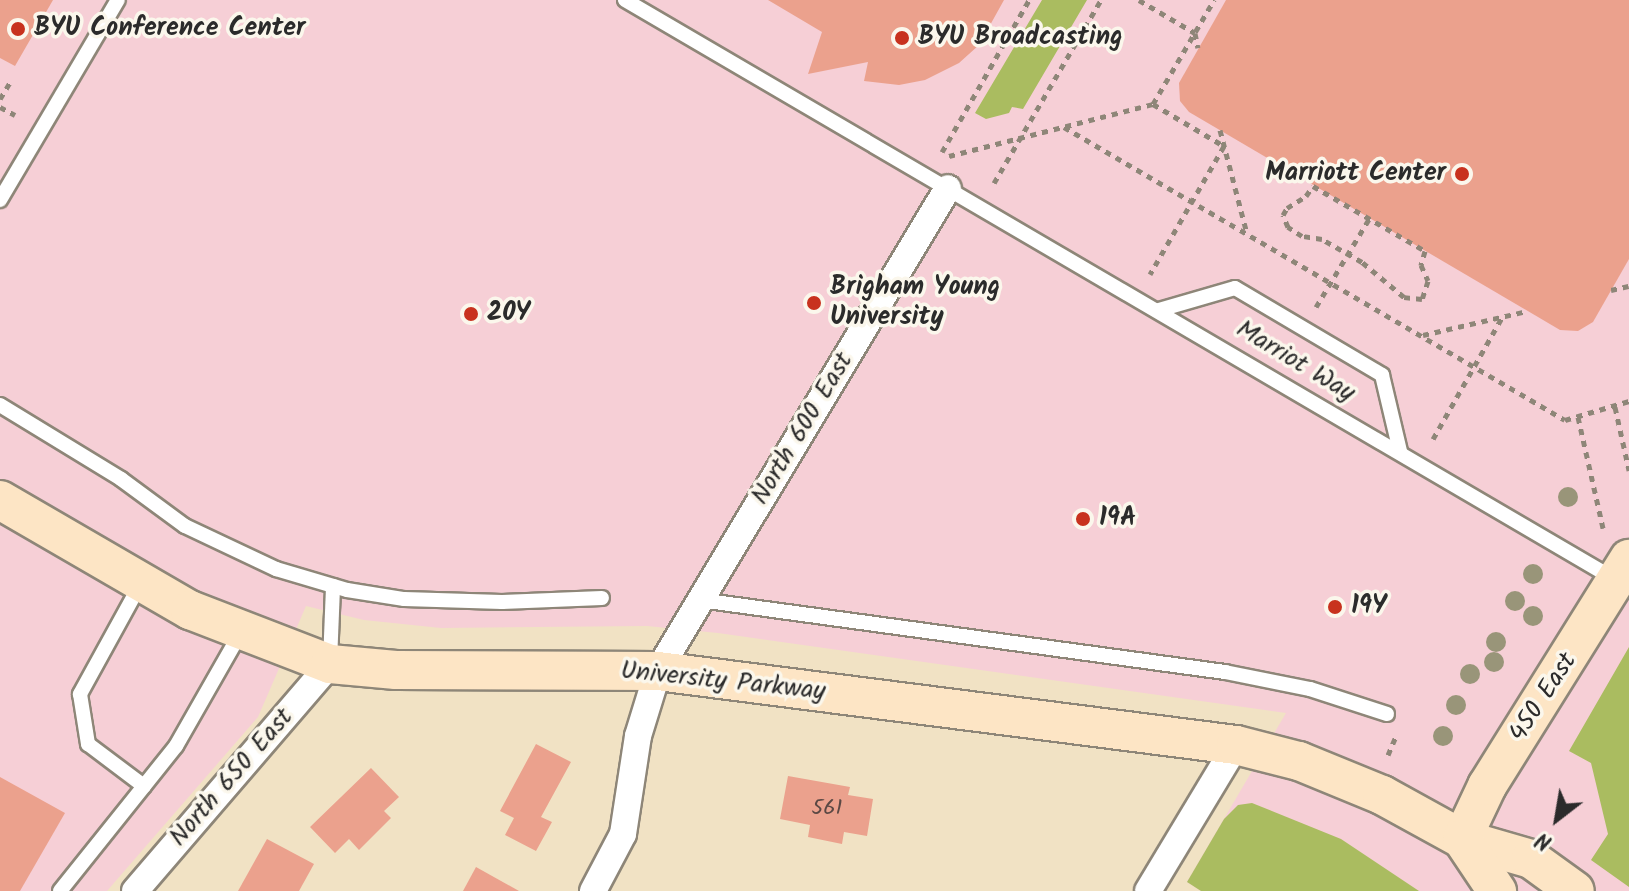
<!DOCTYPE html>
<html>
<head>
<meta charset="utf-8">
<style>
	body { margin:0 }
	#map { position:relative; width:1629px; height:891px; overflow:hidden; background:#f1e2c4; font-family:Kalam,sans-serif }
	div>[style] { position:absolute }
	.built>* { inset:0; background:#f6cfd6 }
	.green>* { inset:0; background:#aabc60 }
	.building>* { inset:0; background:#eba18d }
	.path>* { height:5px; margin-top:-2.5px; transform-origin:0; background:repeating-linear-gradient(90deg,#8e8678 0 6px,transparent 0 12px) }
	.roads { filter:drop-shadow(2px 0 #8e8678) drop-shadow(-2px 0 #8e8678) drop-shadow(0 2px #8e8678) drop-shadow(0 -2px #8e8678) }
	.service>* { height:14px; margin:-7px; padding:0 7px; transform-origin:7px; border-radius:7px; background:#fff }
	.minor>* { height:26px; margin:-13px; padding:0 13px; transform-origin:13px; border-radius:13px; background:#fff }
	.secondary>* { height:38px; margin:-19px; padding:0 19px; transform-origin:19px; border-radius:19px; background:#fde5c5 }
	.trees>* { width:20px; height:20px; margin:-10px; border-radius:50%; background:#999579 }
	.dots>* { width:22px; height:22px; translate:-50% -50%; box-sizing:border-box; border:4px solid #fbf7ec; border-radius:50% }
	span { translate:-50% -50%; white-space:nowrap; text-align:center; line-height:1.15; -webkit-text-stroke:7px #fbf7ec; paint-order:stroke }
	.number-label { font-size:22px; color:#5b4844 }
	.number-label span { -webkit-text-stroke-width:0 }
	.poi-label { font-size:26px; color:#2b2b2b; font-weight:700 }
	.left { translate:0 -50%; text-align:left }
	.right { translate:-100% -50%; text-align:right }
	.street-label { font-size:26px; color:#2b2b2b }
	.north { position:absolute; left:1517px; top:779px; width:80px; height:80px; -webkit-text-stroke:6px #fbf7ec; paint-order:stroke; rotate:211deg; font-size:22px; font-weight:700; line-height:32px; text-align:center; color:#2b2b2b }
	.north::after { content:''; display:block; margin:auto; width:28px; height:36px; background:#2b2b2b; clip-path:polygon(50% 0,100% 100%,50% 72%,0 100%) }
</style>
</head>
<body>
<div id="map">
	<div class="built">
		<i style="clip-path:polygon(0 0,1629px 0,1629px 891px,1201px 891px,1187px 882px,1286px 713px,718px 633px,647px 626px,441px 628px,364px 620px,306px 606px,258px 717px,107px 891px,0 891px)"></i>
	</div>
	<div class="green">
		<i style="clip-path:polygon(1042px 0,1087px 0,1023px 109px,1012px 107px,1009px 113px,986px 119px,975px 113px)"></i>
		<i style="clip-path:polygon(1629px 647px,1629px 887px,1591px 860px,1608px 834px,1591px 763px,1569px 751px)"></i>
		<i style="clip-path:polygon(1252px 803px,1341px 839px,1419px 891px,1201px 891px,1187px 882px,1224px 819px,1238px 805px)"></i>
	</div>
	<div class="building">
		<i style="clip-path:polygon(0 0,53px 0,15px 66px,0 58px)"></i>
		<i style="clip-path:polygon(768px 0,1004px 0,979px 45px,959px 63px,925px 80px,899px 85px,864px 81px,868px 62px,808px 74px,822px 32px)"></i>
		<i style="clip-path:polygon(1226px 0,1629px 0,1629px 259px,1593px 322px,1578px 331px,1560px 330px,1189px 112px,1180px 101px,1179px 83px)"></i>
		<i style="clip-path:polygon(536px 744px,571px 762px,541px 817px,552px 822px,536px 851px,505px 835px,514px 818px,500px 811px)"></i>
		<i style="clip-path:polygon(371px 768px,399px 797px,384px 811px,391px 818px,359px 850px,349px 839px,335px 853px,310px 827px)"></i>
		<i style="clip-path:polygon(788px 776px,850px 787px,848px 795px,873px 799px,867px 836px,844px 832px,842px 844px,808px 837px,810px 825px,780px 819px)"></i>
		<i style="clip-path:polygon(0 777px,65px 813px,20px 891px,0 891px)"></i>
		<i style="clip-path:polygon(267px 839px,314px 864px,299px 891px,238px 891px)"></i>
		<i style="clip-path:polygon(476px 867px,519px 891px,463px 891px)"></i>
	</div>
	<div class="path">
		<i style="left:1139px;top:0;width:65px;rotate:30.5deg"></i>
		<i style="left:1195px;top:33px;width:15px;rotate:79deg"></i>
		<i style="left:0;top:99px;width:21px;rotate:-59deg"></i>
		<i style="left:1153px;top:104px;width:121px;rotate:-59.6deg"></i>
		<i style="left:0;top:107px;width:17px;rotate:28deg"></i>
		<i style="left:1064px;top:127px;width:580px;rotate:30.32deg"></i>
		<i style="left:1565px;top:420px;width:67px;rotate:-16.5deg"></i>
		<i style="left:1220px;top:130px;width:103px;rotate:75.4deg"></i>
		<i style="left:942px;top:152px;width:175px;rotate:-60.2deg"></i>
		<i style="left:949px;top:156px;width:211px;rotate:-14.3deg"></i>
		<i style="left:1153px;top:104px;width:82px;rotate:30.6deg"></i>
		<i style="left:1224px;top:146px;width:148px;rotate:120deg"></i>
		<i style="left:994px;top:183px;width:212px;rotate:-59.7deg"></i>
		<i style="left:1313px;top:186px;width:129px;rotate:30.1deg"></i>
		<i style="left:1425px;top:251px;width:15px;rotate:106deg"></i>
		<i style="left:1421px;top:265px;width:17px;rotate:66deg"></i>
		<i style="left:1428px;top:281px;width:19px;rotate:108deg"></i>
		<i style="left:1422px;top:299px;width:18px;rotate:-174deg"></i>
		<i style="left:1404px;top:297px;width:55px;rotate:-140.2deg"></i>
		<i style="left:1362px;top:262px;width:46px;rotate:-150.1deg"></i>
		<i style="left:1322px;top:239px;width:20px;rotate:-171deg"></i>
		<i style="left:1302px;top:236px;width:17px;rotate:-147deg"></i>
		<i style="left:1288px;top:227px;width:13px;rotate:-113deg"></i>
		<i style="left:1283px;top:215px;width:8px;rotate:-60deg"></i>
		<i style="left:1287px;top:208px;width:22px;rotate:-32deg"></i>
		<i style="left:1306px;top:196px;width:12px;rotate:-55deg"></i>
		<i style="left:1611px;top:290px;width:18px;rotate:-13deg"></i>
		<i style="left:1316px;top:307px;width:103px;rotate:-58.9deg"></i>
		<i style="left:1423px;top:335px;width:107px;rotate:-13deg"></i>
		<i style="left:1615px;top:407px;width:65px;rotate:77.5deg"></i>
		<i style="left:1578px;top:417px;width:114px;rotate:77.3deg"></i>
		<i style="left:1433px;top:439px;width:142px;rotate:-60.4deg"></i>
		<i style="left:1388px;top:755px;width:23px;rotate:-67deg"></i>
	</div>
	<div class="roads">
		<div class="service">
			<i style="left:625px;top:0;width:1148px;rotate:30.34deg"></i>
			<i style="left:0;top:200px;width:232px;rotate:-59.5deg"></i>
			<i style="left:1159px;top:310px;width:79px;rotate:-16.1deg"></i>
			<i style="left:1235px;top:288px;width:171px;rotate:30.6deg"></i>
			<i style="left:1382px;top:375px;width:78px;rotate:76.7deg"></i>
			<i style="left:0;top:405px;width:142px;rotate:31.4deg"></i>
			<i style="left:121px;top:479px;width:79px;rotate:36.3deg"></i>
			<i style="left:185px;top:526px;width:101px;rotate:25.3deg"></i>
			<i style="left:276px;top:569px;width:74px;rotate:16.5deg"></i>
			<i style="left:347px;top:590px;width:58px;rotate:9deg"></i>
			<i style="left:404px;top:599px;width:98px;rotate:1.8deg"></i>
			<i style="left:502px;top:602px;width:100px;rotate:-2.3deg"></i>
			<i style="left:141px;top:583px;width:127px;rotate:118.8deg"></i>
			<i style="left:80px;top:694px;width:51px;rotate:80.9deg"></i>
			<i style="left:88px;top:744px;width:70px;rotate:36.9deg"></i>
			<i style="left:144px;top:786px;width:51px;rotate:-51.3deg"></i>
			<i style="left:176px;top:746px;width:131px;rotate:-60.3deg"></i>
			<i style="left:700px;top:600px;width:530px;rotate:7.81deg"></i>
			<i style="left:1225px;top:672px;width:87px;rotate:11.3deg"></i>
			<i style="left:1310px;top:689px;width:81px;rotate:18deg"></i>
			<i style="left:330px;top:662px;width:76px;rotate:-87.7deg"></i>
			<i style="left:60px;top:891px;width:134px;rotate:-51.3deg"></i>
		</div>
		<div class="minor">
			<i style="left:135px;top:891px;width:299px;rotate:-49.3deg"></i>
			<i style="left:593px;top:891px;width:64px;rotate:-62.2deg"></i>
			<i style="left:623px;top:834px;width:99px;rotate:-81.3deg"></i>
			<i style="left:638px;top:736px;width:68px;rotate:-72.9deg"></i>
			<i style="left:658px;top:671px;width:563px;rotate:-59.02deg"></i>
			<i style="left:1148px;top:891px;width:170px;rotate:-58.9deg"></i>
		</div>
		<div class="secondary">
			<i style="left:0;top:500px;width:220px;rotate:30.1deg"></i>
			<i style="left:190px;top:610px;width:150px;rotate:21.1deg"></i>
			<i style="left:330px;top:664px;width:66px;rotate:5.2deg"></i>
			<i style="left:396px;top:670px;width:262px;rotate:0.2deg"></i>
			<i style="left:658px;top:671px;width:583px;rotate:7.3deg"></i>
			<i style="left:1236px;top:745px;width:65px;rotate:14.3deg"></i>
			<i style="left:1299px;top:761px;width:90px;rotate:22.3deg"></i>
			<i style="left:1382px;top:795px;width:91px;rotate:28.8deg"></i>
			<i style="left:1462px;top:839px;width:72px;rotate:16.2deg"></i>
			<i style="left:1531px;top:859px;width:54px;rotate:36deg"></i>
			<i style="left:1462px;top:839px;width:59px;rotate:-64.7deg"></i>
			<i style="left:1487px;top:786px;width:268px;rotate:-58deg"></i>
			<i style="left:1462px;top:839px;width:63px;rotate:56.1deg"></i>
		</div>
	</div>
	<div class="trees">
		<i style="left:1568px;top:497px"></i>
		<i style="left:1533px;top:574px"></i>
		<i style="left:1515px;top:601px"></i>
		<i style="left:1533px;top:616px"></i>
		<i style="left:1496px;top:642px"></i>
		<i style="left:1494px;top:662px"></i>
		<i style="left:1470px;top:674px"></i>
		<i style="left:1456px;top:705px"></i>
		<i style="left:1443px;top:736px"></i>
	</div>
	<div class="dots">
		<i style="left:18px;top:29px;background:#c8321e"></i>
		<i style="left:902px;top:38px;background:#c8321e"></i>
		<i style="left:1462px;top:174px;background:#c8321e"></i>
		<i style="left:814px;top:303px;background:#c8321e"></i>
		<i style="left:471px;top:314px;background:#c8321e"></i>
		<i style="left:1083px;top:519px;background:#c8321e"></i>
		<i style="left:1335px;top:607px;background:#c8321e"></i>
	</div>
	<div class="number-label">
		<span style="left:827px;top:809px">561</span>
	</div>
	<div class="poi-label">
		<span class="left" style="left:34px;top:29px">BYU Conference Center</span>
		<span class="left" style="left:918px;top:38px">BYU Broadcasting</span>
		<span class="right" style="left:1446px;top:174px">Marriott Center</span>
		<span class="left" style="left:830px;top:303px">Brigham Young<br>University</span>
		<span class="left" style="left:487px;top:314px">20Y</span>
		<span class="left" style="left:1099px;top:519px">19A</span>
		<span class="left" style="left:1351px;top:607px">19Y</span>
	</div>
	<div class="street-label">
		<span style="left:1295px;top:362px;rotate:31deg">Marriot Way</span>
		<span style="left:803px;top:429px;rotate:-59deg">North 600 East</span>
		<span style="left:723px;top:682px;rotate:6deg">University Parkway</span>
		<span style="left:1544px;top:698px;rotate:-57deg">450 East</span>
		<span style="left:232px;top:778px;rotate:-49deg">North 650 East</span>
	</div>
	<div class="north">N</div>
</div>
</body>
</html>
